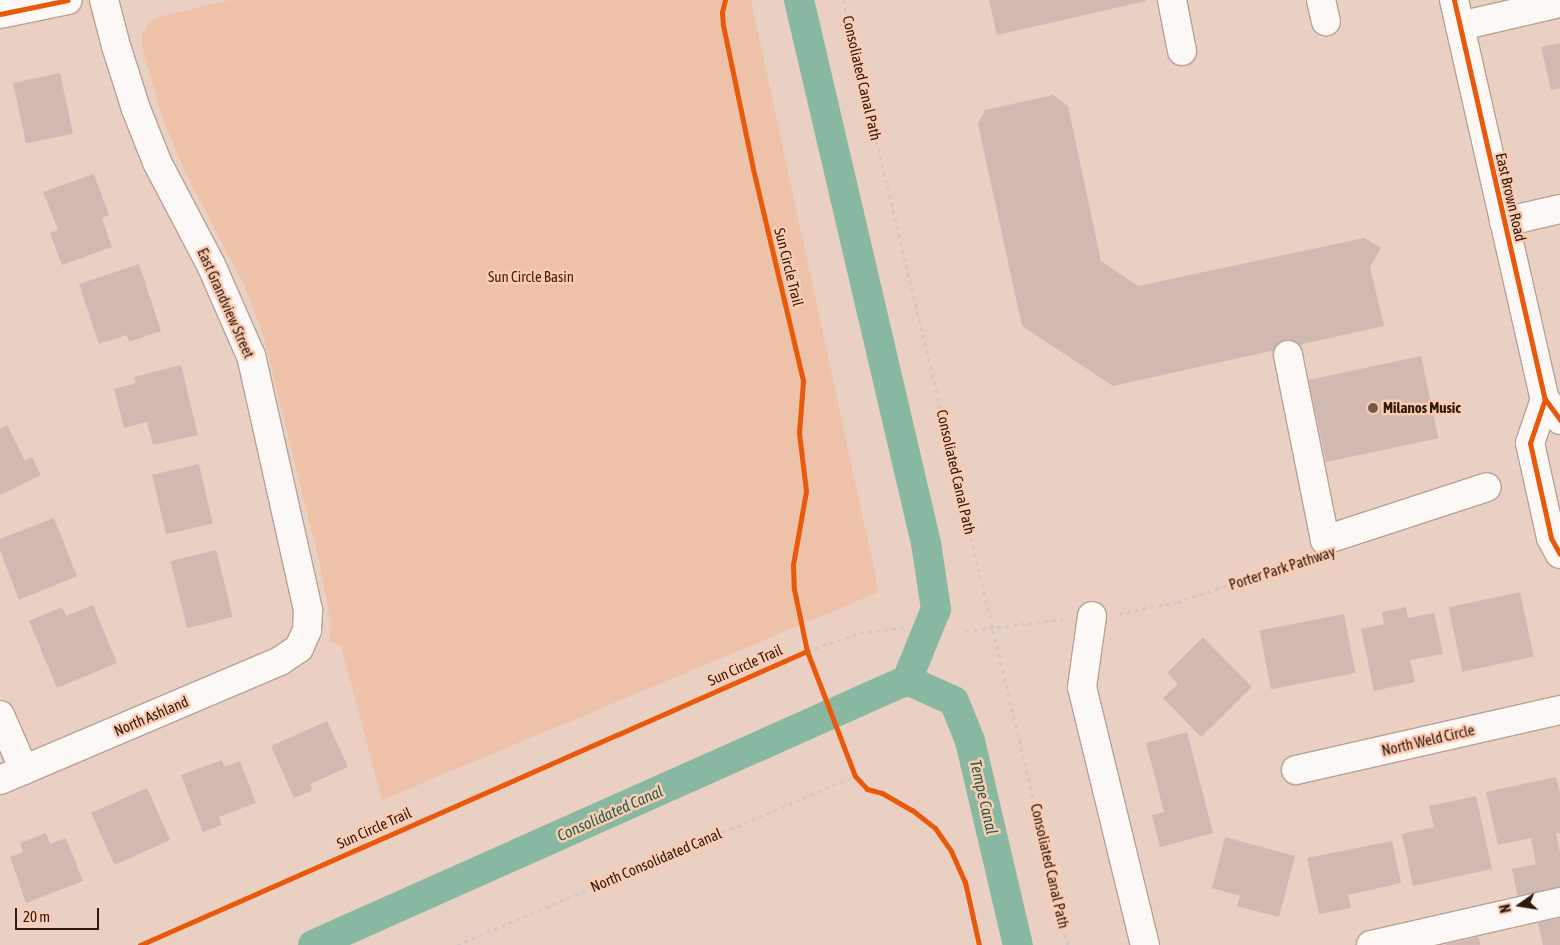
<!DOCTYPE html>
<html>
<head>
<meta charset="utf-8">
<style>
	body { margin:0 }
	#map { position:relative; width:1560px; height:945px; overflow:hidden; background:#ead0c3; font-family:"Asap Condensed",sans-serif }
	div>[style] { position:absolute }
	.green>* { inset:0; background:#eec1a9 }
	.canal>* { height:30px; margin:-15px; padding:0 15px; transform-origin:15px; border-radius:15px; background:#88b8a1 }
	.building>* { inset:0; background:#d1b9b1; transform-origin:0 0 }
	.path>* { height:3px; margin-top:-1.5px; transform-origin:0; background:repeating-linear-gradient(90deg,#d0c9c6 0 4px,transparent 0 8px) }
	.roads { filter:drop-shadow(1px 0 #b7a196) drop-shadow(-1px 0 #b7a196) drop-shadow(0 1px #b7a196) drop-shadow(0 -1px #b7a196) }
	.minor>* { height:28px; margin:-14px; padding:0 14px; transform-origin:14px; border-radius:14px; background:#fcf8f6 }
	.major>* { height:28px; margin:-14px; padding:0 14px; transform-origin:14px; border-radius:14px; background:#fcf8f6 }
	.cycleway>* { height:5px; margin:-2.5px; padding:0 2.5px; transform-origin:2.5px; border-radius:2.5px; background:#e8590c }
	.dots>* { width:14px; height:14px; translate:-50% -50%; box-sizing:border-box; border:2px solid #fbcbb2; border-radius:50% }
	span { translate:-50% -50%; white-space:nowrap; text-align:center; line-height:1.15; -webkit-text-stroke:5px #fbcbb2; paint-order:stroke }
	.street-label { font-size:15px; color:#2f1a0e }
	.park-label { font-size:15px; color:#492107 }
	.poi-label { font-size:15px; color:#2f1a0e; font-weight:700 }
	.left { translate:0 -50%; text-align:left }
	.water-label { font-size:16px; color:#22604d; font-style:italic }
	.north { position:absolute; left:1495px; top:880px; width:50px; height:50px; -webkit-text-stroke:4px #fbcbb2; paint-order:stroke; rotate:257deg; font-size:14px; font-weight:700; line-height:20px; text-align:center; color:#2f1a0e }
	.north::after { content:''; display:block; margin:auto; width:18px; height:22px; background:#2f1a0e; clip-path:polygon(50% 0,100% 100%,50% 72%,0 100%) }
	.scale { position:absolute; left:15px; top:908px; width:84px; height:22px; box-sizing:border-box; border:2px solid #2f1a0e; border-top:0; padding-left:6px; font-size:15px; line-height:18px; white-space:nowrap; color:#2f1a0e; -webkit-text-stroke:4px #fbcbb2; paint-order:stroke }
</style>
</head>
<body>
<div id="map">
	<div class="green">
		<i style="clip-path:polygon(230px 0,751px 0,879px 592px,382px 800px,341px 646px,329px 642px,331px 623px,320px 565px,263px 334px,244px 285px,187px 176px,163px 120px,142px 46px,142px 35px,149px 22px,158px 17px)"></i>
	</div>
	<div class="canal">
		<i style="left:799px;top:0;width:558px;rotate:76.84deg"></i>
		<i style="left:926px;top:543px;width:67px;rotate:81.4deg"></i>
		<i style="left:936px;top:609px;width:77px;rotate:112.2deg"></i>
		<i style="left:907px;top:680px;width:51px;rotate:24.1deg"></i>
		<i style="left:954px;top:701px;width:43px;rotate:68.2deg"></i>
		<i style="left:970px;top:741px;width:210px;rotate:76.8deg"></i>
		<i style="left:313px;top:945px;width:650px;rotate:-24.04deg"></i>
	</div>
	<div class="building">
		<i style="clip-path:polygon(989px 0,1146px 0,1146px 1px,997px 35px)"></i>
		<i style="clip-path:polygon(1560px 43px,1560px 88px,1551px 90px,1541px 47px)"></i>
		<i style="left:60px;top:73px;width:62px;height:48px;rotate:78deg"></i>
		<i style="clip-path:polygon(1053px 95px,1068px 106px,1101px 261px,1138px 286px,1364px 238px,1381px 248px,1370px 267px,1384px 326px,1113px 386px,1022px 326px,978px 124px,985px 110px)"></i>
		<i style="clip-path:polygon(94px 174px,109px 215px,102px 218px,112px 247px,62px 265px,50px 233px,58px 230px,43px 192px)"></i>
		<i style="clip-path:polygon(139px 264px,161px 331px,129px 342px,127px 335px,99px 344px,79px 284px)"></i>
		<i style="left:1421px;top:356px;width:84px;height:115px;rotate:78deg"></i>
		<i style="clip-path:polygon(181px 365px,198px 435px,153px 445px,147px 422px,124px 428px,114px 389px,136px 383px,134px 377px)"></i>
		<i style="clip-path:polygon(7px 425px,25px 461px,32px 457px,41px 475px,0 495px,0 429px)"></i>
		<i style="left:199px;top:464px;width:61px;height:48px;rotate:77deg"></i>
		<i style="clip-path:polygon(54px 518px,77px 576px,19px 600px,0 550px,0 539px)"></i>
		<i style="left:216px;top:550px;width:69px;height:47px;rotate:76deg"></i>
		<i style="left:1520px;top:592px;width:66px;height:73px;rotate:78deg"></i>
		<i style="clip-path:polygon(93px 605px,117px 663px,57px 688px,29px 621px,62px 607px,66px 616px)"></i>
		<i style="clip-path:polygon(1406px 607px,1408px 618px,1434px 613px,1443px 654px,1410px 660px,1415px 682px,1374px 691px,1361px 629px,1384px 624px,1382px 612px)"></i>
		<i style="left:1344px;top:614px;width:60px;height:86px;rotate:79deg"></i>
		<i style="clip-path:polygon(1203px 637px,1252px 687px,1201px 737px,1163px 698px,1178px 684px,1167px 673px)"></i>
		<i style="clip-path:polygon(327px 721px,348px 767px,310px 784px,313px 790px,294px 798px,271px 746px)"></i>
		<i style="clip-path:polygon(1187px 732px,1213px 833px,1160px 847px,1152px 815px,1164px 812px,1146px 743px)"></i>
		<i style="clip-path:polygon(222px 760px,225px 767px,240px 761px,256px 803px,219px 817px,222px 825px,203px 832px,181px 775px)"></i>
		<i style="clip-path:polygon(1556px 777px,1560px 793px,1560px 833px,1556px 834px,1560px 852px,1560px 890px,1518px 899px,1512px 869px,1536px 864px,1531px 838px,1498px 845px,1486px 792px)"></i>
		<i style="left:147px;top:788px;width:57px;height:61px;rotate:66deg"></i>
		<i style="clip-path:polygon(1476px 796px,1492px 869px,1413px 886px,1402px 834px,1434px 827px,1429px 806px)"></i>
		<i style="clip-path:polygon(46px 833px,50px 844px,66px 838px,83px 881px,26px 903px,10px 857px,23px 852px,20px 843px)"></i>
		<i style="clip-path:polygon(1225px 837px,1295px 856px,1279px 917px,1237px 906px,1240px 896px,1212px 888px)"></i>
		<i style="clip-path:polygon(1392px 841px,1401px 883px,1348px 895px,1351px 908px,1319px 914px,1307px 858px)"></i>
		<i style="clip-path:polygon(1560px 918px,1560px 945px,1543px 945px,1538px 923px)"></i>
		<i style="clip-path:polygon(1479px 937px,1480px 945px,1446px 945px,1446px 944px)"></i>
	</div>
	<div class="path">
		<i style="left:843px;top:0;width:971px;rotate:76.61deg"></i>
		<i style="left:1119px;top:614px;width:59px;rotate:-11.7deg"></i>
		<i style="left:1177px;top:602px;width:135px;rotate:-18.2deg"></i>
		<i style="left:965px;top:631px;width:99px;rotate:-7deg"></i>
		<i style="left:812px;top:665px;width:15px;rotate:-110deg"></i>
		<i style="left:807px;top:651px;width:56px;rotate:-18.8deg"></i>
		<i style="left:860px;top:633px;width:47px;rotate:-7.3deg"></i>
		<i style="left:457px;top:945px;width:432px;rotate:-23deg"></i>
		<i style="left:855px;top:776px;width:19px;rotate:-111deg"></i>
	</div>
	<div class="roads">
		<div class="minor">
			<i style="left:1172px;top:0;width:52px;rotate:78.9deg"></i>
			<i style="left:1321px;top:0;width:22px;rotate:77deg"></i>
			<i style="left:0;top:14px;width:69px;rotate:-11.6deg"></i>
			<i style="left:1460px;top:26px;width:103px;rotate:-13deg"></i>
			<i style="left:1504px;top:222px;width:57px;rotate:-13.1deg"></i>
			<i style="left:1288px;top:355px;width:189px;rotate:78.7deg"></i>
			<i style="left:1325px;top:540px;width:170px;rotate:-18.1deg"></i>
			<i style="left:1092px;top:616px;width:72px;rotate:98deg"></i>
			<i style="left:1082px;top:687px;width:266px;rotate:76.3deg"></i>
			<i style="left:0;top:715px;width:60px;rotate:66.4deg"></i>
			<i style="left:1296px;top:770px;width:271px;rotate:-12.8deg"></i>
			<i style="left:0;top:780px;width:304px;rotate:-23deg"></i>
			<i style="left:280px;top:661px;width:23px;rotate:-34deg"></i>
			<i style="left:299px;top:648px;width:20px;rotate:-66deg"></i>
			<i style="left:307px;top:630px;width:20px;rotate:-87deg"></i>
			<i style="left:308px;top:610px;width:260px;rotate:-102.6deg"></i>
			<i style="left:251px;top:356px;width:99px;rotate:-113.7deg"></i>
			<i style="left:211px;top:265px;width:116px;rotate:-117.7deg"></i>
			<i style="left:157px;top:162px;width:57px;rotate:-111.6deg"></i>
			<i style="left:136px;top:109px;width:66px;rotate:-107.6deg"></i>
			<i style="left:116px;top:46px;width:48px;rotate:-104.6deg"></i>
			<i style="left:1371px;top:945px;width:194px;rotate:-12.8deg"></i>
		</div>
		<div class="major">
			<i style="left:1454px;top:0;width:409px;rotate:77.2deg"></i>
			<i style="left:1545px;top:399px;width:26px;rotate:54deg"></i>
			<i style="left:1545px;top:399px;width:46px;rotate:108.8deg"></i>
			<i style="left:1530px;top:443px;width:97px;rotate:77.5deg"></i>
			<i style="left:1551px;top:538px;width:18px;rotate:61deg"></i>
		</div>
	</div>
	<div class="cycleway">
		<i style="left:725px;top:0;width:12px;rotate:104deg"></i>
		<i style="left:722px;top:12px;width:13px;rotate:86deg"></i>
		<i style="left:723px;top:25px;width:147px;rotate:78.2deg"></i>
		<i style="left:753px;top:169px;width:218px;rotate:76.7deg"></i>
		<i style="left:803px;top:381px;width:52px;rotate:94.4deg"></i>
		<i style="left:799px;top:433px;width:58px;rotate:83.1deg"></i>
		<i style="left:806px;top:491px;width:75px;rotate:100deg"></i>
		<i style="left:793px;top:565px;width:24px;rotate:88deg"></i>
		<i style="left:794px;top:589px;width:63px;rotate:78.2deg"></i>
		<i style="left:807px;top:651px;width:134px;rotate:69deg"></i>
		<i style="left:855px;top:776px;width:18px;rotate:47deg"></i>
		<i style="left:867px;top:789px;width:16px;rotate:15deg"></i>
		<i style="left:882px;top:793px;width:34px;rotate:30deg"></i>
		<i style="left:912px;top:810px;width:29px;rotate:38deg"></i>
		<i style="left:935px;top:828px;width:28px;rotate:55deg"></i>
		<i style="left:951px;top:851px;width:34px;rotate:66deg"></i>
		<i style="left:965px;top:882px;width:65px;rotate:77.5deg"></i>
		<i style="left:1454px;top:0;width:409px;rotate:77.2deg"></i>
		<i style="left:1545px;top:399px;width:26px;rotate:54deg"></i>
		<i style="left:0;top:14px;width:69px;rotate:-11.6deg"></i>
		<i style="left:1545px;top:399px;width:46px;rotate:108.8deg"></i>
		<i style="left:1530px;top:443px;width:97px;rotate:77.5deg"></i>
		<i style="left:1551px;top:538px;width:18px;rotate:61deg"></i>
		<i style="left:140px;top:945px;width:729px;rotate:-23.79deg"></i>
	</div>
	<div class="dots">
		<i style="left:1373px;top:408px;background:#705a4d"></i>
	</div>
	<div class="street-label">
		<span style="left:862px;top:78px;rotate:77deg">Consoliated Canal Path</span>
		<span style="left:1511px;top:197px;rotate:77deg">East Brown Road</span>
		<span style="left:789px;top:267px;rotate:76deg">Sun Circle Trail</span>
		<span style="left:226px;top:303px;rotate:66deg">East Grandview Street</span>
		<span style="left:956px;top:472px;rotate:77deg">Consoliated Canal Path</span>
		<span style="left:1282px;top:568px;rotate:-18deg">Porter Park Pathway</span>
		<span style="left:745px;top:665px;rotate:-24deg">Sun Circle Trail</span>
		<span style="left:151px;top:716px;rotate:-23deg">North Ashland</span>
		<span style="left:1428px;top:740px;rotate:-13deg">North Weld Circle</span>
		<span style="left:374px;top:828px;rotate:-24deg">Sun Circle Trail</span>
		<span style="left:656px;top:860px;rotate:-23deg">North Consolidated Canal</span>
		<span style="left:1050px;top:866px;rotate:77deg">Consoliated Canal Path</span>
	</div>
	<div class="park-label">
		<span style="left:531px;top:277px">Sun Circle Basin</span>
	</div>
	<div class="poi-label">
		<span class="left" style="left:1383px;top:408px">Milanos Music</span>
	</div>
	<div class="water-label">
		<span style="left:984px;top:797px;rotate:77deg">Tempe Canal</span>
		<span style="left:610px;top:813px;rotate:-24deg">Consolidated Canal</span>
	</div>
	<div class="north">N</div>
	<div class="scale">20 m</div>
</div>
</body>
</html>
